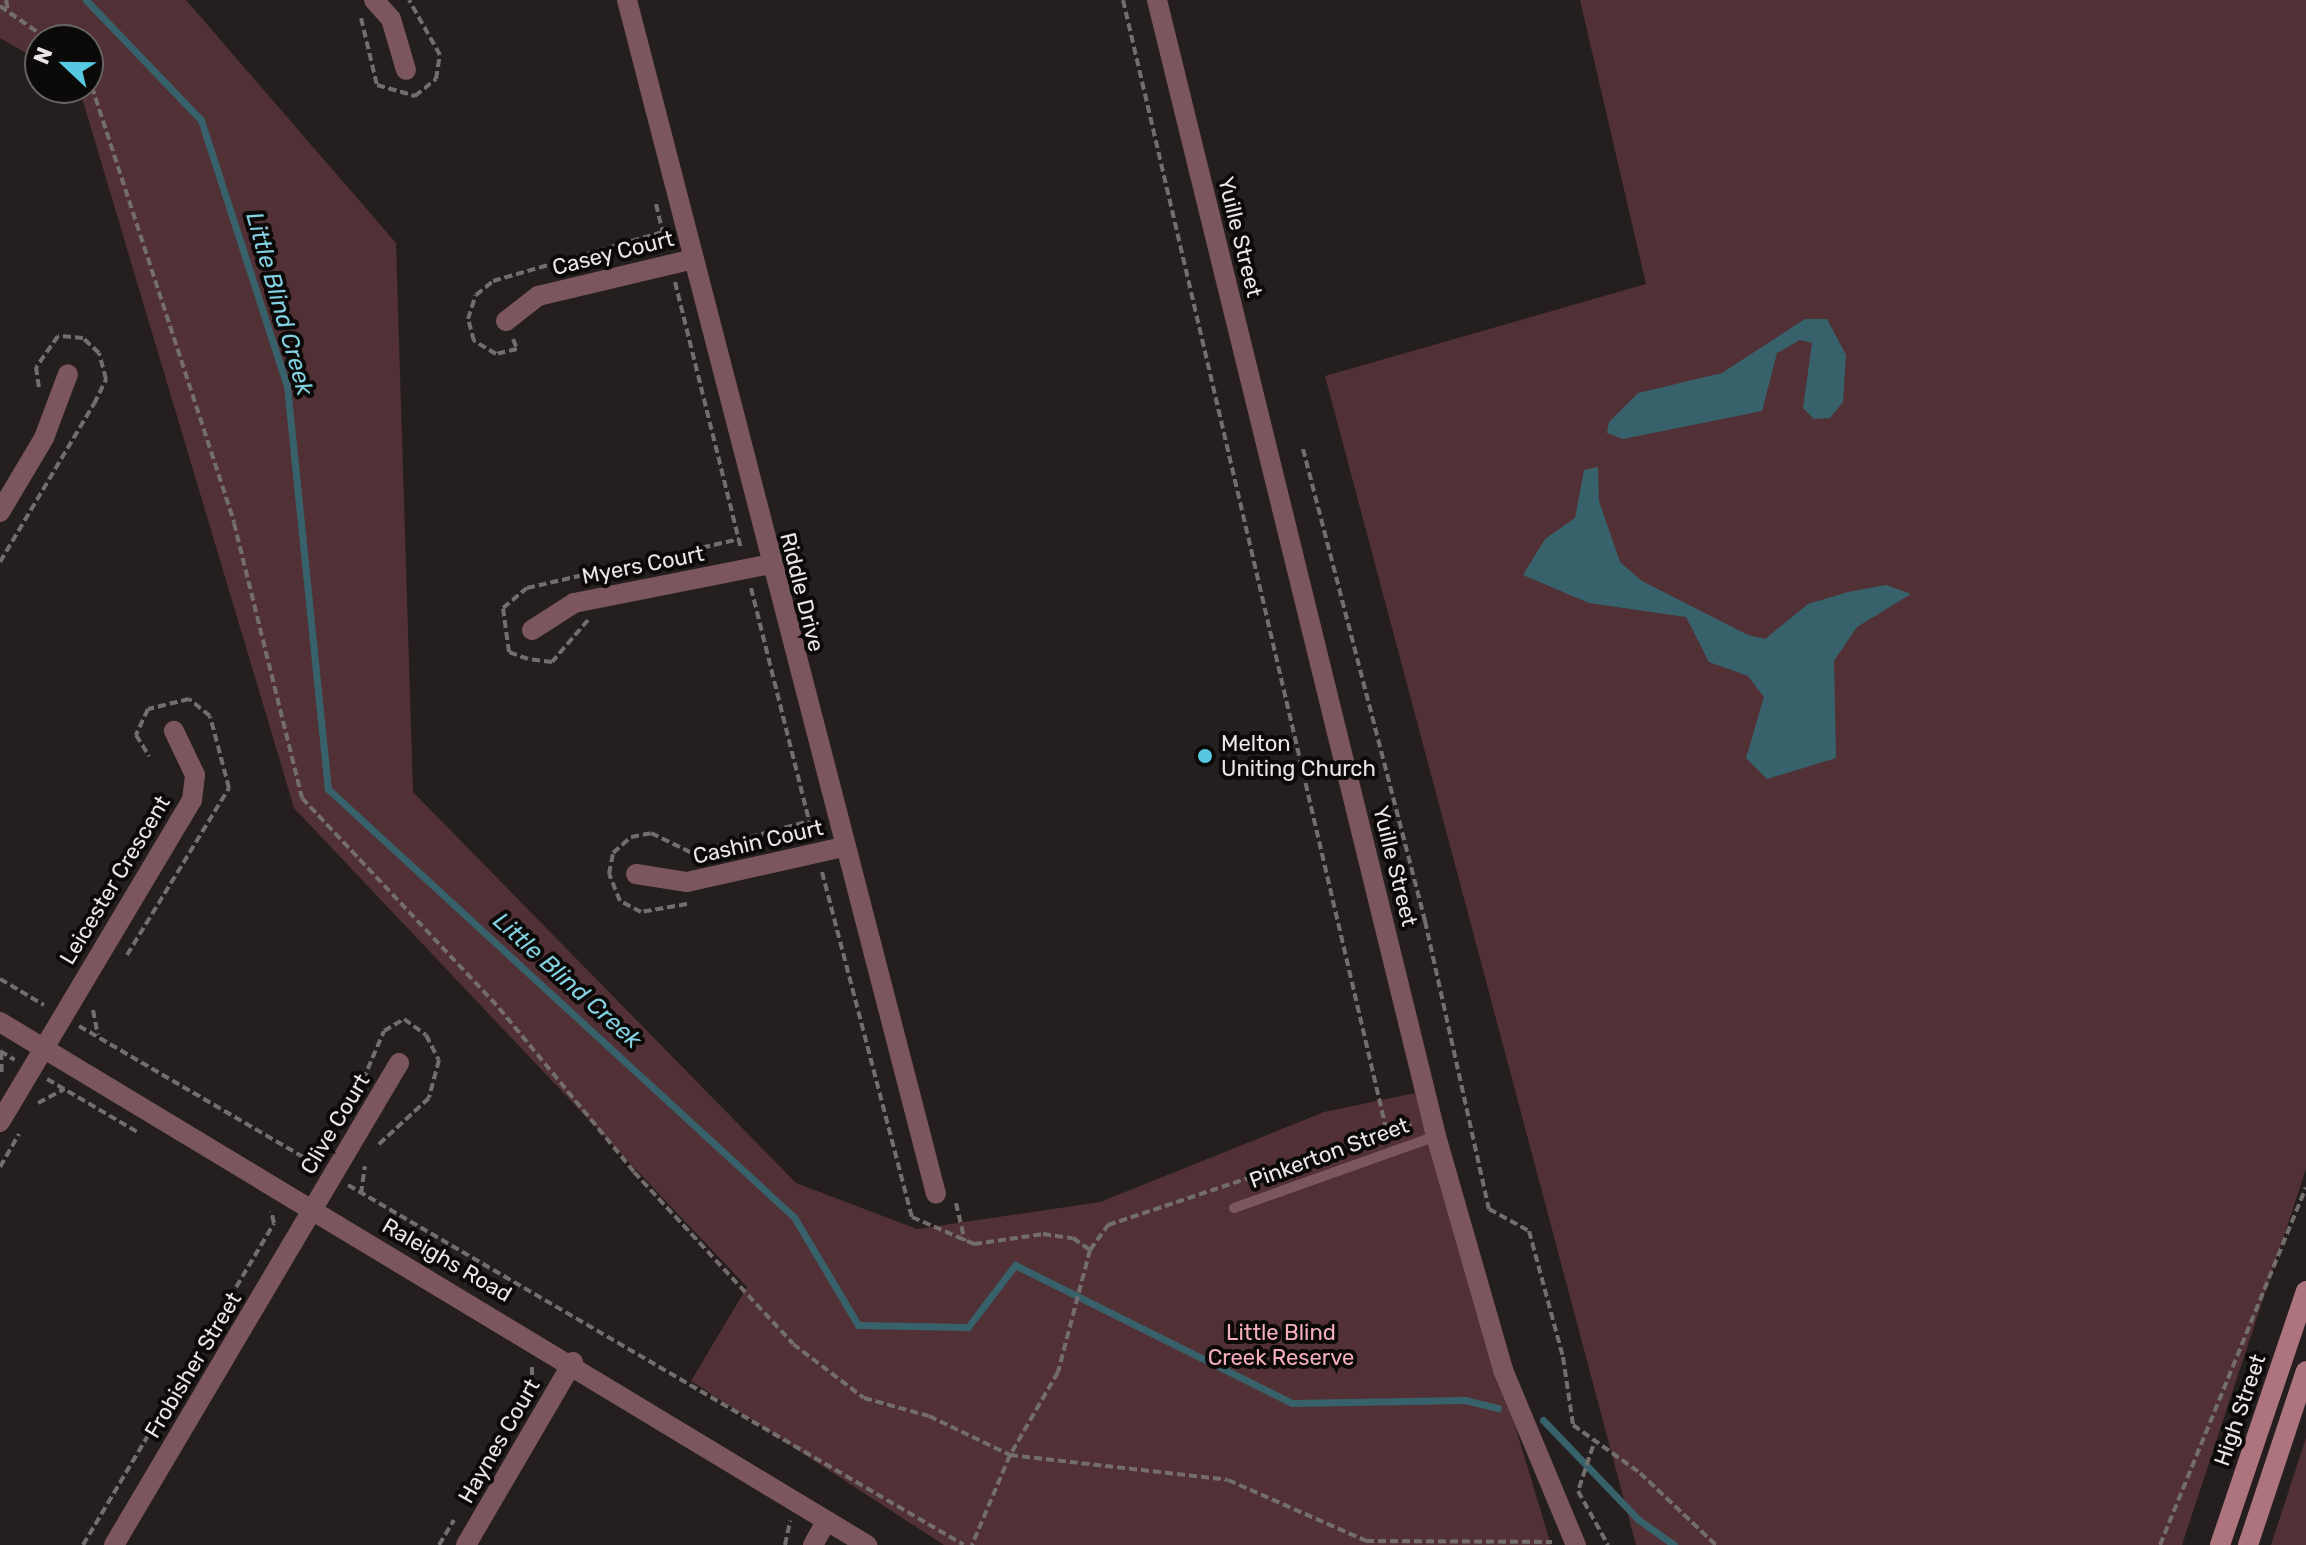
<!DOCTYPE html>
<html>
<head>
<meta charset="utf-8">
<style>
	body { margin:0 }
	#map { position:relative; width:2306px; height:1545px; overflow:hidden; background:#241e1f; font-family:Rubik,sans-serif }
	div>[style] { position:absolute }
	.green>* { inset:0; background:#513136 }
	.water>* { inset:0; background:#38626b }
	.stream>* { height:7px; margin:-3.5px; padding:0 3.5px; transform-origin:3.5px; border-radius:3.5px; background:#38626b }
	.path>* { height:4px; margin-top:-2px; transform-origin:0; background:repeating-linear-gradient(90deg,#736d6e 0 8px,transparent 0 12px) }
	.service>* { height:10px; margin:-5px; padding:0 5px; transform-origin:5px; border-radius:5px; background:#7b565c }
	.minor>* { height:20px; margin:-10px; padding:0 10px; transform-origin:10px; border-radius:10px; background:#7b565c }
	.tertiary>* { height:20px; margin:-10px; padding:0 10px; transform-origin:10px; border-radius:10px; background:#7b565c }
	.secondary>* { height:20px; margin:-10px; padding:0 10px; transform-origin:10px; border-radius:10px; background:#ae747e }
	.dots>* { width:22px; height:22px; translate:-50% -50%; box-sizing:border-box; border:4px solid #0c0909; border-radius:50% }
	span { translate:-50% -50%; white-space:nowrap; text-align:center; line-height:1.15; -webkit-text-stroke:8px #0c0909; paint-order:stroke }
	.street-label { font-size:22px; color:#eae5e6 }
	.poi-label { font-size:22px; color:#eae5e6 }
	.left { translate:0 -50%; text-align:left }
	.park-label { font-size:22px; color:#f3b0bb }
	.water-label { font-size:24px; color:#83d0e0; font-style:italic }
	.north { position:absolute; left:24px; top:24px; width:80px; height:80px; box-sizing:border-box; background:#0c0909; border:2px solid #656161; border-radius:50%; rotate:292deg; font-size:22px; font-weight:700; line-height:32px; text-align:center; color:#eae5e6 }
	.north::after { content:''; display:block; margin:auto; width:28px; height:36px; background:#56c9e0; clip-path:polygon(50% 0,100% 100%,50% 72%,0 100%) }
</style>
</head>
<body>
<div id="map">
	<div class="green">
		<i style="clip-path:polygon(0 0,186px 0,396px 243px,413px 792px,796px 1183px,917px 1229px,1100px 1202px,1324px 1112px,1415px 1093px,1551px 1545px,944px 1545px,691px 1381px,747px 1287px,294px 808px,79px 88px,88px 88px,88px 40px,40px 40px,40px 61px,0 38px)"></i>
		<i style="clip-path:polygon(1580px 0,2306px 0,2306px 1169px,2182px 1545px,1636px 1545px,1325px 376px,1646px 284px)"></i>
		<i style="clip-path:polygon(2306px 1438px,2306px 1545px,2271px 1545px)"></i>
	</div>
	<div class="water">
		<i style="clip-path:polygon(1805px 319px,1827px 319px,1846px 355px,1843px 402px,1830px 418px,1814px 419px,1803px 408px,1812px 343px,1800px 340px,1777px 353px,1762px 411px,1623px 439px,1607px 433px,1609px 422px,1638px 393px,1722px 373px)"></i>
		<i style="clip-path:polygon(1598px 467px,1599px 501px,1620px 562px,1642px 581px,1748px 635px,1765px 639px,1808px 604px,1848px 592px,1886px 585px,1911px 594px,1857px 627px,1834px 661px,1836px 758px,1767px 779px,1746px 758px,1764px 697px,1748px 676px,1709px 662px,1686px 617px,1589px 603px,1523px 575px,1545px 539px,1575px 518px,1584px 470px)"></i>
	</div>
	<div class="stream">
		<i style="left:86px;top:0;width:166px;rotate:46.2deg"></i>
		<i style="left:201px;top:120px;width:280px;rotate:72.1deg"></i>
		<i style="left:287px;top:386px;width:405px;rotate:84.2deg"></i>
		<i style="left:328px;top:789px;width:633px;rotate:42.57deg"></i>
		<i style="left:794px;top:1217px;width:126px;rotate:59.3deg"></i>
		<i style="left:858px;top:1325px;width:110px;rotate:1deg"></i>
		<i style="left:968px;top:1327px;width:78px;rotate:-52.8deg"></i>
		<i style="left:1015px;top:1265px;width:309px;rotate:26.5deg"></i>
		<i style="left:1292px;top:1403px;width:173px;rotate:-1deg"></i>
		<i style="left:1465px;top:1400px;width:34px;rotate:14deg"></i>
		<i style="left:1543px;top:1420px;width:139px;rotate:46.2deg"></i>
		<i style="left:1639px;top:1520px;width:43px;rotate:35.5deg"></i>
	</div>
	<div class="path">
		<i style="left:6px;top:0;width:10px;rotate:79deg"></i>
		<i style="left:1123px;top:0;width:1163px;rotate:76.88deg"></i>
		<i style="left:0;top:6px;width:60px;rotate:34.8deg"></i>
		<i style="left:361px;top:18px;width:69px;rotate:76.6deg"></i>
		<i style="left:377px;top:85px;width:40px;rotate:16deg"></i>
		<i style="left:415px;top:96px;width:27px;rotate:-39deg"></i>
		<i style="left:436px;top:79px;width:24px;rotate:-81deg"></i>
		<i style="left:440px;top:55px;width:63px;rotate:-119.4deg"></i>
		<i style="left:88px;top:75px;width:471px;rotate:71.9deg"></i>
		<i style="left:234px;top:523px;width:283px;rotate:76.1deg"></i>
		<i style="left:302px;top:798px;width:288px;rotate:46.8deg"></i>
		<i style="left:499px;top:1008px;width:212px;rotate:50.5deg"></i>
		<i style="left:634px;top:1172px;width:234px;rotate:47.2deg"></i>
		<i style="left:793px;top:1344px;width:89px;rotate:37.3deg"></i>
		<i style="left:864px;top:1398px;width:67px;rotate:15.5deg"></i>
		<i style="left:929px;top:1416px;width:90px;rotate:25.7deg"></i>
		<i style="left:1010px;top:1455px;width:219px;rotate:6.5deg"></i>
		<i style="left:1228px;top:1480px;width:151px;rotate:23.8deg"></i>
		<i style="left:1366px;top:1541px;width:186px;rotate:0.3deg"></i>
		<i style="left:656px;top:204px;width:43px;rotate:76.6deg"></i>
		<i style="left:675px;top:282px;width:275px;rotate:76.1deg"></i>
		<i style="left:513px;top:339px;width:11px;rotate:68deg"></i>
		<i style="left:517px;top:349px;width:22px;rotate:167deg"></i>
		<i style="left:496px;top:354px;width:26px;rotate:-149deg"></i>
		<i style="left:474px;top:341px;width:23px;rotate:-105deg"></i>
		<i style="left:468px;top:319px;width:25px;rotate:-72deg"></i>
		<i style="left:476px;top:295px;width:22px;rotate:-39deg"></i>
		<i style="left:493px;top:281px;width:177px;rotate:-16.1deg"></i>
		<i style="left:1303px;top:449px;width:488px;rotate:75.5deg"></i>
		<i style="left:1425px;top:921px;width:295px;rotate:77.5deg"></i>
		<i style="left:1489px;top:1209px;width:46px;rotate:28.8deg"></i>
		<i style="left:1529px;top:1231px;width:131px;rotate:74.9deg"></i>
		<i style="left:1563px;top:1357px;width:69px;rotate:81.6deg"></i>
		<i style="left:1573px;top:1425px;width:82px;rotate:35.6deg"></i>
		<i style="left:1640px;top:1473px;width:105px;rotate:43.5deg"></i>
		<i style="left:0;top:562px;width:184px;rotate:-59.3deg"></i>
		<i style="left:94px;top:404px;width:28px;rotate:-64deg"></i>
		<i style="left:106px;top:379px;width:27px;rotate:-105deg"></i>
		<i style="left:99px;top:353px;width:22px;rotate:-137deg"></i>
		<i style="left:83px;top:338px;width:25px;rotate:-175deg"></i>
		<i style="left:58px;top:336px;width:38px;rotate:125deg"></i>
		<i style="left:36px;top:367px;width:21px;rotate:82deg"></i>
		<i style="left:751px;top:588px;width:252px;rotate:76deg"></i>
		<i style="left:588px;top:620px;width:55px;rotate:130.6deg"></i>
		<i style="left:552px;top:662px;width:24px;rotate:-173deg"></i>
		<i style="left:528px;top:659px;width:20px;rotate:-160deg"></i>
		<i style="left:509px;top:652px;width:44px;rotate:-97.8deg"></i>
		<i style="left:503px;top:608px;width:31px;rotate:-40deg"></i>
		<i style="left:527px;top:588px;width:218px;rotate:-13deg"></i>
		<i style="left:822px;top:872px;width:357px;rotate:75.4deg"></i>
		<i style="left:912px;top:1217px;width:68px;rotate:23.5deg"></i>
		<i style="left:974px;top:1244px;width:70px;rotate:-8.2deg"></i>
		<i style="left:1043px;top:1234px;width:30px;rotate:8deg"></i>
		<i style="left:1073px;top:1238px;width:21px;rotate:35deg"></i>
		<i style="left:1090px;top:1250px;width:126px;rotate:104.7deg"></i>
		<i style="left:1058px;top:1372px;width:96px;rotate:120deg"></i>
		<i style="left:1010px;top:1455px;width:98px;rotate:112.9deg"></i>
		<i style="left:687px;top:904px;width:47px;rotate:170.1deg"></i>
		<i style="left:641px;top:912px;width:24px;rotate:-152deg"></i>
		<i style="left:620px;top:901px;width:29px;rotate:-112deg"></i>
		<i style="left:609px;top:874px;width:21px;rotate:-79deg"></i>
		<i style="left:613px;top:853px;width:24px;rotate:-42deg"></i>
		<i style="left:631px;top:837px;width:20px;rotate:-11deg"></i>
		<i style="left:651px;top:833px;width:46px;rotate:26deg"></i>
		<i style="left:692px;top:853px;width:121px;rotate:-15.3deg"></i>
		<i style="left:127px;top:955px;width:196px;rotate:-58.6deg"></i>
		<i style="left:229px;top:788px;width:74px;rotate:-104.8deg"></i>
		<i style="left:210px;top:716px;width:27px;rotate:-141deg"></i>
		<i style="left:189px;top:699px;width:42px;rotate:166.3deg"></i>
		<i style="left:148px;top:709px;width:29px;rotate:115deg"></i>
		<i style="left:136px;top:735px;width:25px;rotate:58deg"></i>
		<i style="left:0;top:979px;width:51px;rotate:30.6deg"></i>
		<i style="left:93px;top:1010px;width:25px;rotate:79deg"></i>
		<i style="left:79px;top:1026px;width:276px;rotate:30.3deg"></i>
		<i style="left:0;top:1051px;width:17px;rotate:31deg"></i>
		<i style="left:1px;top:1052px;width:23px;rotate:88deg"></i>
		<i style="left:47px;top:1079px;width:107px;rotate:30.4deg"></i>
		<i style="left:363px;top:1080px;width:53px;rotate:-66.8deg"></i>
		<i style="left:384px;top:1031px;width:23px;rotate:-31deg"></i>
		<i style="left:404px;top:1019px;width:27px;rotate:36deg"></i>
		<i style="left:426px;top:1035px;width:28px;rotate:63deg"></i>
		<i style="left:439px;top:1060px;width:39px;rotate:105deg"></i>
		<i style="left:429px;top:1098px;width:69px;rotate:137.3deg"></i>
		<i style="left:38px;top:1103px;width:30px;rotate:-28deg"></i>
		<i style="left:0;top:1167px;width:38px;rotate:-60deg"></i>
		<i style="left:348px;top:1185px;width:713px;rotate:30.3deg"></i>
		<i style="left:361px;top:1194px;width:28px;rotate:-82deg"></i>
		<i style="left:956px;top:1203px;width:39px;rotate:77deg"></i>
		<i style="left:1090px;top:1250px;width:31px;rotate:-54deg"></i>
		<i style="left:1108px;top:1225px;width:322px;rotate:-18.5deg"></i>
		<i style="left:532px;top:1367px;width:21px;rotate:90deg"></i>
		<i style="left:1593px;top:1446px;width:47px;rotate:108.4deg"></i>
		<i style="left:1578px;top:1491px;width:62px;rotate:60.9deg"></i>
		<i style="left:83px;top:1545px;width:374px;rotate:-59.3deg"></i>
		<i style="left:274px;top:1223px;width:12px;rotate:-104deg"></i>
		<i style="left:439px;top:1545px;width:29px;rotate:-59deg"></i>
		<i style="left:785px;top:1545px;width:25px;rotate:-78deg"></i>
		<i style="left:2160px;top:1545px;width:386px;rotate:-67.8deg"></i>
	</div>
	<div class="service">
		<i style="left:1234px;top:1208px;width:214px;rotate:-19.6deg"></i>
	</div>
	<div class="minor">
		<i style="left:374px;top:0;width:25px;rotate:48deg"></i>
		<i style="left:391px;top:19px;width:53px;rotate:73.6deg"></i>
		<i style="left:627px;top:0;width:1233px;rotate:75.49deg"></i>
		<i style="left:506px;top:321px;width:41px;rotate:-38deg"></i>
		<i style="left:538px;top:296px;width:159px;rotate:-13.4deg"></i>
		<i style="left:0;top:512px;width:86px;rotate:-59.3deg"></i>
		<i style="left:44px;top:438px;width:68px;rotate:-69.4deg"></i>
		<i style="left:532px;top:630px;width:50px;rotate:-32.7deg"></i>
		<i style="left:574px;top:603px;width:201px;rotate:-11.2deg"></i>
		<i style="left:636px;top:874px;width:52px;rotate:8.9deg"></i>
		<i style="left:687px;top:882px;width:160px;rotate:-12.6deg"></i>
		<i style="left:0;top:1022px;width:1013px;rotate:31.1deg"></i>
		<i style="left:0;top:1122px;width:375px;rotate:-59.2deg"></i>
		<i style="left:192px;top:800px;width:25px;rotate:-83deg"></i>
		<i style="left:195px;top:775px;width:49px;rotate:-115.5deg"></i>
		<i style="left:114px;top:1545px;width:560px;rotate:-59.4deg"></i>
		<i style="left:466px;top:1545px;width:212px;rotate:-59.7deg"></i>
		<i style="left:813px;top:1545px;width:26px;rotate:-61deg"></i>
	</div>
	<div class="tertiary">
		<i style="left:1157px;top:0;width:1170px;rotate:76.2deg"></i>
		<i style="left:1436px;top:1136px;width:243px;rotate:74deg"></i>
		<i style="left:1503px;top:1370px;width:190px;rotate:67.4deg"></i>
	</div>
	<div class="secondary">
		<i style="left:2220px;top:1545px;width:268px;rotate:-71.3deg"></i>
		<i style="left:2248px;top:1545px;width:183px;rotate:-71.6deg"></i>
	</div>
	<div class="dots">
		<i style="left:1205px;top:756px;background:#56c9e0"></i>
	</div>
	<div class="street-label">
		<span style="left:1240px;top:237px;rotate:76deg">Yuille Street</span>
		<span style="left:613px;top:253px;rotate:-14deg">Casey Court</span>
		<span style="left:643px;top:565px;rotate:-11deg">Myers Court</span>
		<span style="left:802px;top:592px;rotate:76deg">Riddle Drive</span>
		<span style="left:758px;top:842px;rotate:-13deg">Cashin Court</span>
		<span style="left:1395px;top:866px;rotate:76deg">Yuille Street</span>
		<span style="left:115px;top:880px;rotate:-59deg">Leicester Crescent</span>
		<span style="left:335px;top:1124px;rotate:-59deg">Clive Court</span>
		<span style="left:1329px;top:1153px;rotate:-20deg">Pinkerton Street</span>
		<span style="left:447px;top:1260px;rotate:30deg">Raleighs Road</span>
		<span style="left:193px;top:1365px;rotate:-59deg">Frobisher Street</span>
		<span style="left:2240px;top:1410px;rotate:-71deg">High Street</span>
		<span style="left:499px;top:1441px;rotate:-60deg">Haynes Court</span>
	</div>
	<div class="poi-label">
		<span class="left" style="left:1221px;top:756px">Melton<br>Uniting Church</span>
	</div>
	<div class="park-label">
		<span style="left:1281px;top:1345px">Little Blind<br>Creek Reserve</span>
	</div>
	<div class="water-label">
		<span style="left:279px;top:304px;rotate:74deg">Little Blind Creek</span>
		<span style="left:567px;top:981px;rotate:42deg">Little Blind Creek</span>
	</div>
	<div class="north">N</div>
</div>
</body>
</html>
